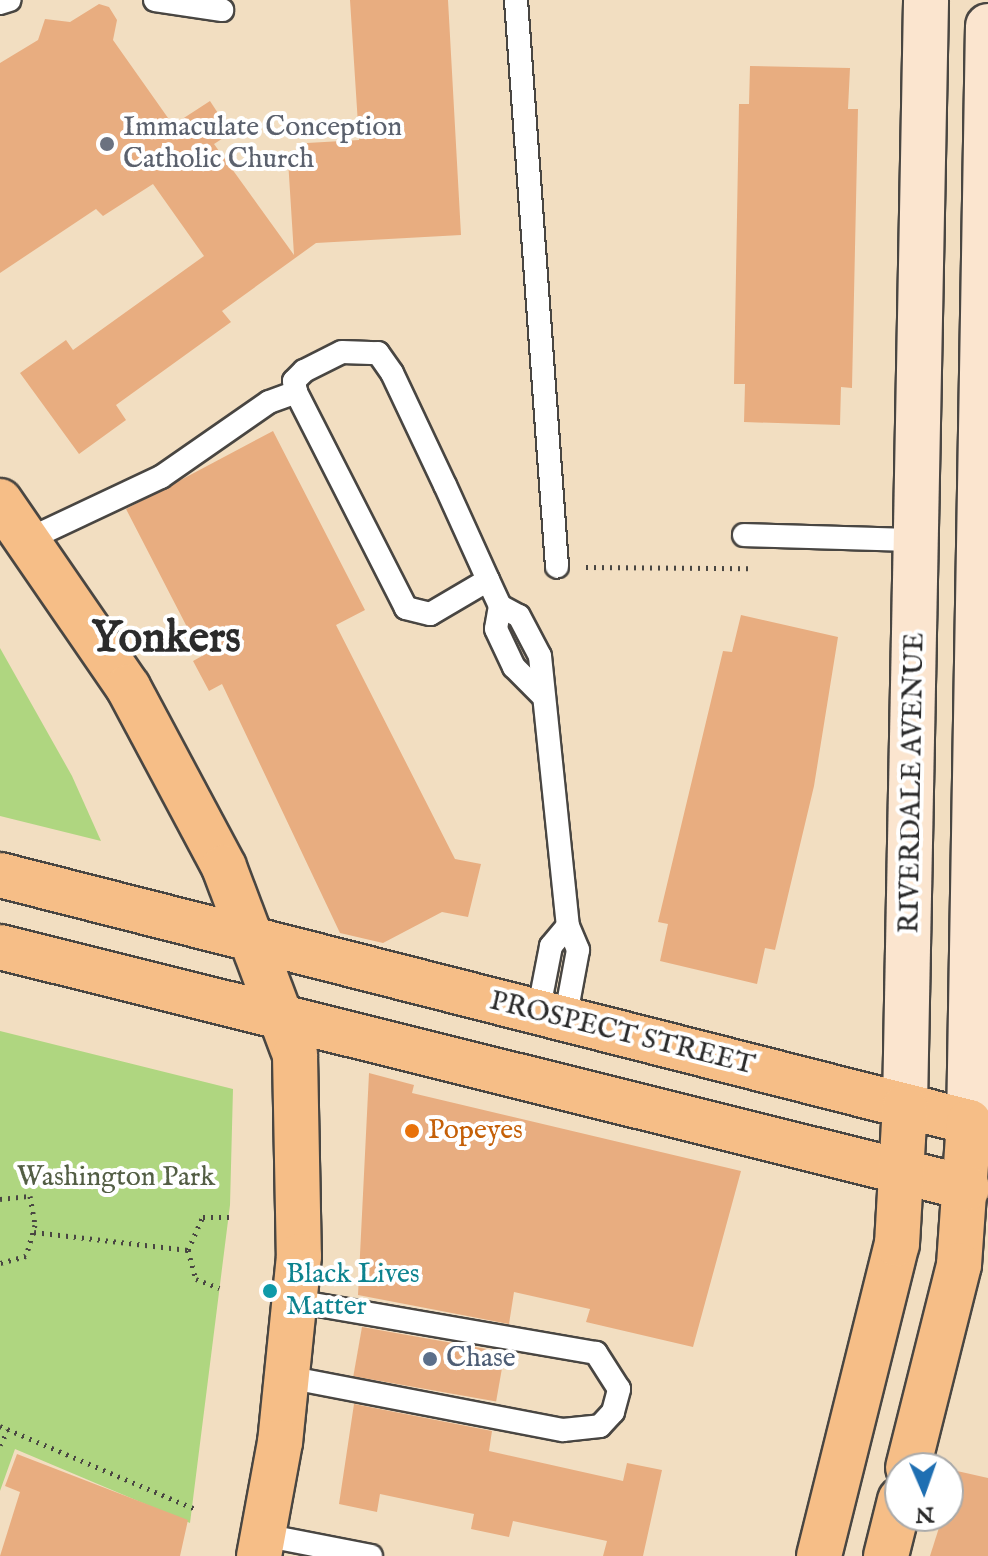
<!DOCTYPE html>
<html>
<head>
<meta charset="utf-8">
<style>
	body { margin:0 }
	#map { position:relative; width:988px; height:1556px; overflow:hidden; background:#f2dec1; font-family:"IM FELL English",serif }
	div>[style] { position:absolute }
	.green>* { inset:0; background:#afd680 }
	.building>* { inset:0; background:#e8ad80; transform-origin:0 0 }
	.path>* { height:5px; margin-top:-2.5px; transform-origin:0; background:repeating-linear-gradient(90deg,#494642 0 2px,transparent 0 8px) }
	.roads { filter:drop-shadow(2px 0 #494642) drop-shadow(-2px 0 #494642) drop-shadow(0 2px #494642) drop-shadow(0 -2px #494642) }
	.lane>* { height:22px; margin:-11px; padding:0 11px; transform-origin:11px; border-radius:11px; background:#fff }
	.secondary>* { height:44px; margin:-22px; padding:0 22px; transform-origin:22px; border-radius:22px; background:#fbe5cf }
	.primary>* { height:44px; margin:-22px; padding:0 22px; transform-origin:22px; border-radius:22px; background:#f6be87 }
	.dots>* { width:22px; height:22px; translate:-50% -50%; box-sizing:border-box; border:4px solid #fff; border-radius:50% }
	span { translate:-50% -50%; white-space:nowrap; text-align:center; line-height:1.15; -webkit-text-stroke:8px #fff; paint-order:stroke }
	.worship-label { font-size:28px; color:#5b616d }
	.left { translate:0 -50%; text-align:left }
	.street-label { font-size:28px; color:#2b2b2b }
	.food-label { font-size:28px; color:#c56008 }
	.park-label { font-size:28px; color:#535e44 }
	.culture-label { font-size:28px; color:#0d838f }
	.service-label { font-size:28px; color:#4e5e75 }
	.town-label { font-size:44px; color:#2b2b2b; font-weight:700 }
	.north { position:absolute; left:884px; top:1452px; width:80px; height:80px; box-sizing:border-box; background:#fff; border:2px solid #aaa; border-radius:50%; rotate:178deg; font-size:22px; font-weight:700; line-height:32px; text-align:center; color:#2b2b2b }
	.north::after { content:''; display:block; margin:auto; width:28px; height:36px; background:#1f6fb2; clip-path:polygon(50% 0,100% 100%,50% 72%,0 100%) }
</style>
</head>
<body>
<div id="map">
	<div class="green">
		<i style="clip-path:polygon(0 648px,72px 776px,101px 841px,0 816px)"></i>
		<i style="clip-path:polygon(0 1031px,233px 1089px,230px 1205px,190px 1523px,15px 1449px,0 1491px)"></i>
	</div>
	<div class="building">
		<i style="clip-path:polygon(350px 0,448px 0,461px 235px,316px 243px,222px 311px,231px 322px,116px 405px,126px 420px,79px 454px,20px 373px,66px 340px,73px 350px,204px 256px,153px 184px,103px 216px,96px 209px,0 273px,0 63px,38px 40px,45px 19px,70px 22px,99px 4px,109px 7px,117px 20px,113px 40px,173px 125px,210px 101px,231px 133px,214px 144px,294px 255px,288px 160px,308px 159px,307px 143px,359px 140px)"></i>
		<i style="clip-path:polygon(750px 66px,850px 68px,848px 109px,858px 109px,852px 388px,841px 387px,840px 425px,744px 422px,745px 384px,734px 384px,739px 104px,749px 104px)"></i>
		<i style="clip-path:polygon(273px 431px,365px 610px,336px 625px,455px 859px,481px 864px,468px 917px,442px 912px,383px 943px,340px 933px,222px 684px,209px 691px,193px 661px,202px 656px,126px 509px)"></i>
		<i style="clip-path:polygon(741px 615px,838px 637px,814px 786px,775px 950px,765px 948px,757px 984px,660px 961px,668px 924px,658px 922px,723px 651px,732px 652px)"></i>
		<i style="clip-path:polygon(369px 1073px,414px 1085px,412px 1093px,741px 1171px,693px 1347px,586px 1322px,590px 1309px,514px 1292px,509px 1324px,358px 1295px)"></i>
		<i style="left:362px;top:1327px;width:145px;height:50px;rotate:10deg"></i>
		<i style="clip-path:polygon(354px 1404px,492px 1431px,489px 1451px,623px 1481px,627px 1463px,662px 1470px,643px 1556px,603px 1556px,607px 1541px,513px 1521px,509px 1537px,471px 1529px,474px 1514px,380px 1494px,377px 1512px,339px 1504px)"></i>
		<i style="clip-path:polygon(17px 1454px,188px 1520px,180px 1556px,0 1556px,20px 1492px,5px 1486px)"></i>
		<i style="clip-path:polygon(957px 1471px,988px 1478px,988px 1556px,930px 1556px)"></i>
	</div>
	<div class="path">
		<i style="left:586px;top:567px;width:162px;rotate:0.4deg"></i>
		<i style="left:0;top:1199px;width:30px;rotate:-6deg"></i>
		<i style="left:30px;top:1196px;width:29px;rotate:80deg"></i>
		<i style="left:35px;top:1225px;width:32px;rotate:106deg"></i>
		<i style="left:26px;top:1256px;width:27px;rotate:165deg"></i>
		<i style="left:34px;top:1232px;width:155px;rotate:6.7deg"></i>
		<i style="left:188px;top:1250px;width:30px;rotate:75deg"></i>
		<i style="left:196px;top:1279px;width:25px;rotate:21deg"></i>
		<i style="left:188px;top:1250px;width:36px;rotate:-66deg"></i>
		<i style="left:203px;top:1217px;width:26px"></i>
		<i style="left:0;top:1426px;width:213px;rotate:23deg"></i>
		<i style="left:0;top:1445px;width:17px;rotate:-62deg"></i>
	</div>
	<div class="roads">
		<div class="lane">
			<i style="left:155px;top:0;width:68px;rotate:8.5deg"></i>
			<i style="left:516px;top:0;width:568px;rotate:85.86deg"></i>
			<i style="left:0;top:3px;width:10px;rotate:-17deg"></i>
			<i style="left:744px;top:535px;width:173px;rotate:1.7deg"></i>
			<i style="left:27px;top:540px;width:148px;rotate:-25.2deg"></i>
			<i style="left:161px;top:477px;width:131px;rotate:-34.8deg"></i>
			<i style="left:269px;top:402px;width:29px;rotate:-20deg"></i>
			<i style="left:488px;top:580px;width:67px;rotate:149.6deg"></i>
			<i style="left:430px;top:614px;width:25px;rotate:-166deg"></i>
			<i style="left:406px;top:608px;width:242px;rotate:-117deg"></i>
			<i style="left:296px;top:392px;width:11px;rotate:-100deg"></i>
			<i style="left:294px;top:381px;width:14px;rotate:-45deg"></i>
			<i style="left:304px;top:371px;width:42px;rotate:-26.6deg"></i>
			<i style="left:342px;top:352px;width:36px;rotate:2deg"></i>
			<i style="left:378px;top:353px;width:24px;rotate:55deg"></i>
			<i style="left:392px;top:373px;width:124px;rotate:64.7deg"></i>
			<i style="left:445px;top:485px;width:104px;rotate:65.6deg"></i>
			<i style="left:488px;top:580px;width:29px;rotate:65deg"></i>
			<i style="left:500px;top:606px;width:23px;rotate:100deg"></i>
			<i style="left:496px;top:629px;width:42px;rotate:64.7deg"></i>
			<i style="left:514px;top:667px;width:38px;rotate:45deg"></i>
			<i style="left:500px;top:606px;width:21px;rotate:28deg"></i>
			<i style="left:519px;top:616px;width:45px;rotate:62.3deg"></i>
			<i style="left:540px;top:656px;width:271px;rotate:84.1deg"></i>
			<i style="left:538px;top:1013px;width:68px;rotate:-79deg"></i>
			<i style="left:551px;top:946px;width:26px;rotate:-50deg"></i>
			<i style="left:568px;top:926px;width:26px;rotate:67deg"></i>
			<i style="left:578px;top:950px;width:71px;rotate:100.5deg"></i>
			<i style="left:287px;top:1377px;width:281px;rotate:10.9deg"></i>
			<i style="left:563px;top:1430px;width:37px;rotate:-6deg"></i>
			<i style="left:600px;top:1426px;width:19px;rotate:-47deg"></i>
			<i style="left:613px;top:1412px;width:24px;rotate:-75deg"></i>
			<i style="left:619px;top:1389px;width:43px;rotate:-122.6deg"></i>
			<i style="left:596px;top:1353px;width:306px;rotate:-170.2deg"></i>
			<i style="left:263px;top:1535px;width:110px;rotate:11deg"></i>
		</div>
		<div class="secondary">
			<i style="left:988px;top:26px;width:1096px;rotate:90.99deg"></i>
			<i style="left:969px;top:1122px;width:20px;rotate:15deg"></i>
			<i style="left:905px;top:1106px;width:1106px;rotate:-88.91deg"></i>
		</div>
		<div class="primary">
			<i style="left:0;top:501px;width:226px;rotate:55.5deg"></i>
			<i style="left:128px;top:687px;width:204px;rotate:61.9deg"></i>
			<i style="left:224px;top:867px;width:201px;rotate:69.3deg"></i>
			<i style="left:295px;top:1055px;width:201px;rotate:88.9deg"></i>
			<i style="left:299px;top:1256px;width:187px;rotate:95.8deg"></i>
			<i style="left:280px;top:1442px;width:116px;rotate:100.4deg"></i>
			<i style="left:0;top:875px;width:1000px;rotate:14.3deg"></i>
			<i style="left:969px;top:1122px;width:143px;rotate:94deg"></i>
			<i style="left:959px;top:1265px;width:209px;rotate:104.1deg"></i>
			<i style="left:0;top:947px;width:997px;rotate:13.99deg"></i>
			<i style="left:819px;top:1556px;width:322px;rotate:-76deg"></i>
			<i style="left:897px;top:1244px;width:138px;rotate:-86.7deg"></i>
			<i style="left:886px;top:1556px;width:58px;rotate:-76deg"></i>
		</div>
	</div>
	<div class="dots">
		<i style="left:107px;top:144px;background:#6b7280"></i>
		<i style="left:412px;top:1131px;background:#e8710a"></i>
		<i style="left:270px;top:1291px;background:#0f9aa8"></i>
		<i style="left:430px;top:1359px;background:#5c6f8a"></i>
	</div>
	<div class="worship-label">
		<span class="left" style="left:123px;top:144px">Immaculate Conception<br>Catholic Church</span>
	</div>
	<div class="street-label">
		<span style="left:913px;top:783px;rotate:-89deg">RIVERDALE AVENUE</span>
		<span style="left:622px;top:1034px;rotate:14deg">PROSPECT STREET</span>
	</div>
	<div class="food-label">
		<span class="left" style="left:428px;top:1131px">Popeyes</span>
	</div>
	<div class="park-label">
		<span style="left:116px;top:1178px">Washington Park</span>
	</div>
	<div class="culture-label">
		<span class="left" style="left:286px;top:1291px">Black Lives<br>Matter</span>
	</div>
	<div class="service-label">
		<span class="left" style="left:446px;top:1359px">Chase</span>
	</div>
	<div class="town-label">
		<span style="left:166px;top:639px">Yonkers</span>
	</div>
	<div class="north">N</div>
</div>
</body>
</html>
